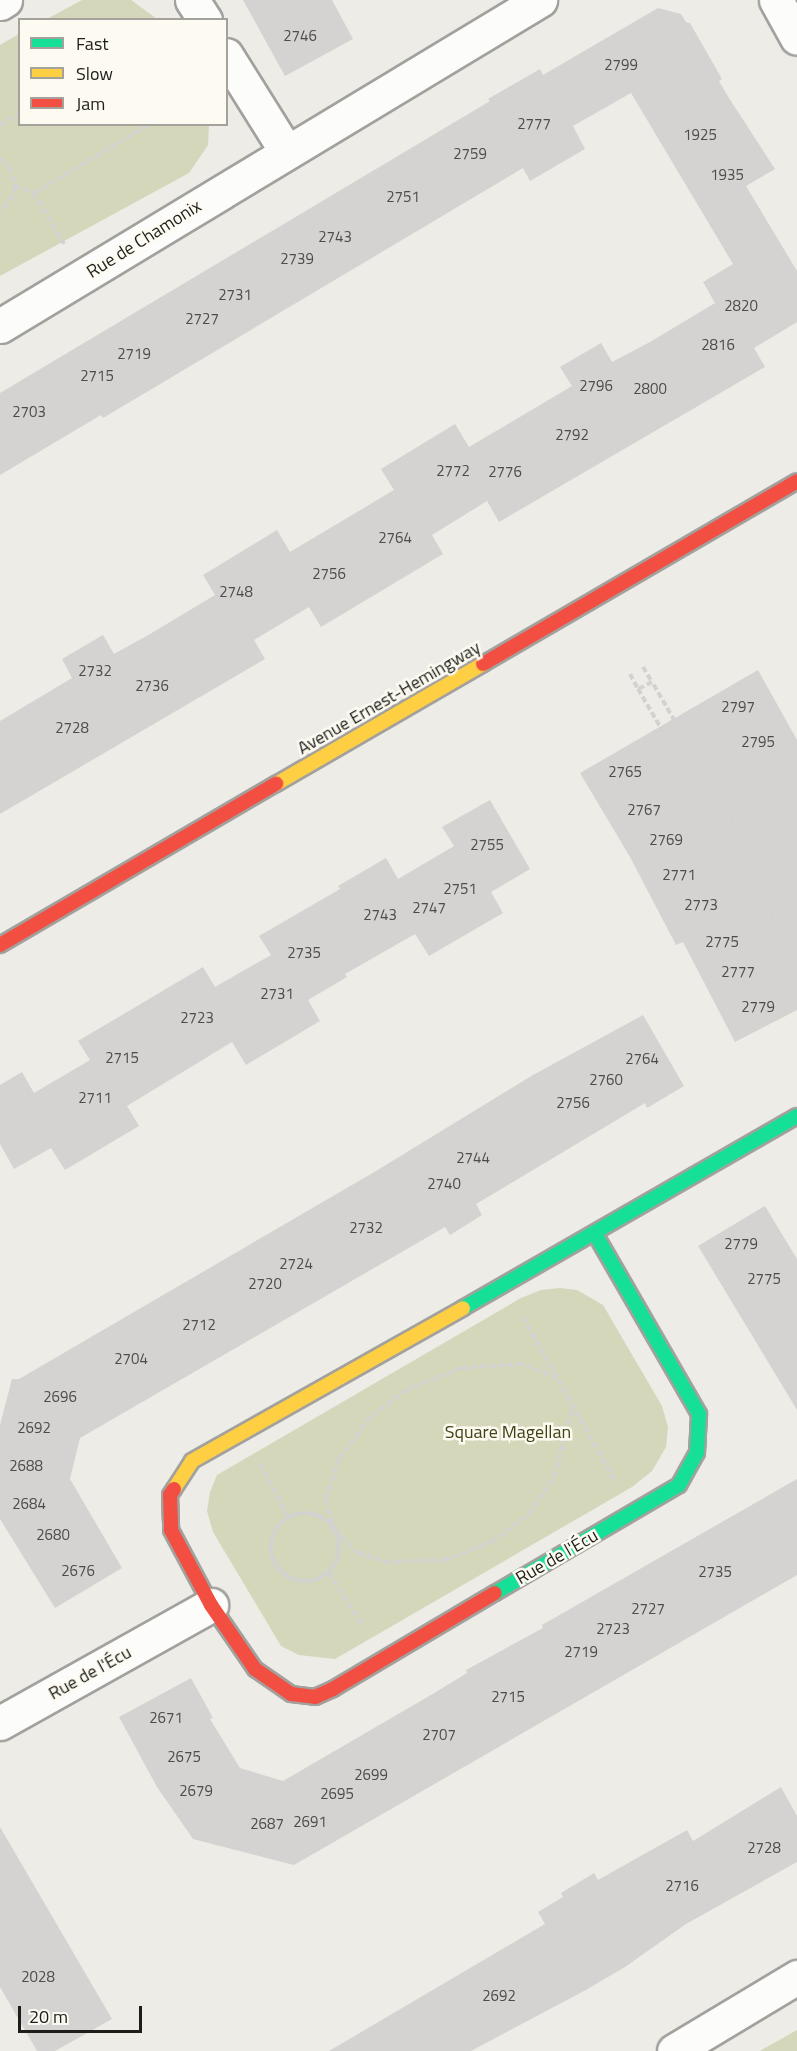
<!DOCTYPE html>
<html>
<head>
<meta charset="utf-8">
<style>
	body { margin:0 }
	#map { position:relative; width:797px; height:2051px; overflow:hidden; background:#edece7; font-family:"Titillium Web",sans-serif }
	div>[style] { position:absolute }
	.green>* { inset:0; background:#d4d7b9 }
	.building>* { inset:0; background:#d4d3d2 }
	.path>* { height:4px; margin-top:-2px; transform-origin:0; background:repeating-linear-gradient(90deg,#d2d2d0 0 6px,transparent 0 9px) }
	.path>.ring { margin:-2px; padding:0; box-sizing:content-box; background:none; border:4px solid #d2d2d0; border-radius:50% }
	.roads { filter:drop-shadow(2px 0 #a2a19d) drop-shadow(-2px 0 #a2a19d) drop-shadow(0 2px #a2a19d) drop-shadow(0 -2px #a2a19d) }
	.street>* { height:33px; margin:-16.5px; padding:0 16.5px; transform-origin:16.5px; border-radius:16.5px; background:#fcfcfb }
	.fast>* { height:14px; margin:-7px; padding:0 7px; transform-origin:7px; border-radius:7px; background:#16e098 }
	.slow>* { height:14px; margin:-7px; padding:0 7px; transform-origin:7px; border-radius:7px; background:#ffcf43 }
	.jam>* { height:14px; margin:-7px; padding:0 7px; transform-origin:7px; border-radius:7px; background:#f24e42 }
	span { translate:-50% -50%; white-space:nowrap; text-align:center; line-height:1.15; -webkit-text-stroke:5px #fdfbf1; paint-order:stroke }
	.number-label { font-size:15px; color:#4e4c4a }
	.number-label span { -webkit-text-stroke-width:0 }
	.street-label { font-size:18px; color:#1e1d1a }
	.park-label { font-size:18px; color:#404315 }
	.legend { position:absolute; left:18px; top:18px; width:210px; height:108px; box-sizing:border-box; background:#fdfbf1; border:2px solid #a4a29b; margin:0; padding:8px 10px; list-style:none; font-size:18px; color:#1e1d1a }
	.legend li { display:flex; align-items:center; gap:12px; height:30px }
	.legend b { width:30px; border:2px solid #a4a29b }
	.scale { position:absolute; left:18px; top:2006px; width:124px; height:27px; box-sizing:border-box; border:3px solid #1e1d1a; border-top:0; padding-left:8px; font-size:18px; line-height:21px; white-space:nowrap; color:#1e1d1a; -webkit-text-stroke:4px #fdfbf1; paint-order:stroke }
</style>
</head>
<body>
<div id="map">
	<div class="green">
		<i style="clip-path:polygon(82px 0,131px 0,157px 19px,47px 19px)"></i>
		<i style="clip-path:polygon(19px 34px,20px 124px,209px 125px,208px 145px,189px 173px,0 276px,0 45px)"></i>
		<i style="clip-path:polygon(560px 1288px,577px 1290px,603px 1305px,662px 1406px,668px 1427px,666px 1447px,652px 1471px,632px 1487px,335px 1659px,299px 1655px,281px 1646px,213px 1532px,207px 1511px,210px 1492px,217px 1475px,521px 1298px,541px 1290px)"></i>
		<i style="clip-path:polygon(797px 2030px,797px 2051px,760px 2051px)"></i>
	</div>
	<div class="building">
		<i style="clip-path:polygon(243px 0,332px 0,353px 39px,285px 76px)"></i>
		<i style="clip-path:polygon(658px 8px,681px 14px,686px 22px,690px 23px,722px 79px,719px 81px,729px 98px,775px 169px,746px 186px,797px 271px,797px 322px,754px 348px,765px 367px,499px 522px,487px 501px,432px 535px,443px 554px,321px 627px,309px 607px,254px 640px,265px 659px,0 814px,0 721px,72px 678px,62px 659px,103px 635px,114px 654px,150px 634px,215px 595px,203px 575px,277px 530px,290px 552px,394px 490px,381px 469px,455px 424px,469px 447px,572px 386px,560px 367px,601px 343px,612px 362px,650px 342px,715px 303px,703px 282px,733px 264px,631px 93px,573px 126px,585px 149px,530px 181px,523px 168px,103px 418px,101px 415px,0 475px,0 393px,490px 101px,488px 99px,540px 69px,543px 75px)"></i>
		<i style="clip-path:polygon(758px 670px,797px 740px,797px 1010px,735px 1042px,683px 942px,676px 945px,630px 857px,580px 773px)"></i>
		<i style="clip-path:polygon(490px 800px,530px 869px,491px 892px,503px 913px,429px 956px,415px 934px,345px 974px,347px 977px,308px 1000px,320px 1021px,246px 1065px,232px 1042px,127px 1106px,139px 1126px,65px 1170px,51px 1148px,14px 1169px,0 1144px,0 1085px,22px 1072px,34px 1093px,90px 1060px,78px 1041px,203px 967px,215px 987px,271px 955px,259px 936px,340px 889px,338px 886px,386px 858px,398px 879px,454px 846px,442px 827px)"></i>
		<i style="clip-path:polygon(643px 1015px,684px 1086px,647px 1108px,645px 1103px,476px 1204px,482px 1215px,450px 1235px,445px 1227px,80px 1438px,70px 1479px,122px 1568px,55px 1608px,0 1519px,0 1425px,12px 1379px,19px 1379px,376px 1171px,533px 1075px)"></i>
		<i style="clip-path:polygon(765px 1206px,797px 1259px,797px 1410px,698px 1246px)"></i>
		<i style="clip-path:polygon(797px 1479px,797px 1575px,294px 1865px,193px 1839px,157px 1787px,119px 1717px,191px 1678px,213px 1718px,210px 1719px,240px 1768px,283px 1781px,436px 1692px,467px 1673px,466px 1670px,543px 1628px,542px 1625px)"></i>
		<i style="clip-path:polygon(781px 1787px,797px 1816px,797px 1862px,686px 1924px,625px 1967px,584px 1991px,471px 2051px,329px 2051px,545px 1924px,538px 1912px,563px 1897px,561px 1893px,594px 1873px,598px 1880px,687px 1830px,693px 1841px)"></i>
		<i style="clip-path:polygon(0 1827px,112px 2019px,55px 2051px,37px 2051px,0 1987px)"></i>
	</div>
	<div class="path">
		<i style="left:0;top:125px;width:23px;rotate:-31deg"></i>
		<i style="left:0;top:158px;width:13px;rotate:42deg"></i>
		<i style="left:10px;top:167px;width:20px;rotate:75deg"></i>
		<i style="left:15px;top:186px;width:10px;rotate:101deg"></i>
		<i style="left:13px;top:196px;width:20px;rotate:131deg"></i>
		<i style="left:15px;top:186px;width:20px;rotate:20deg"></i>
		<i style="left:34px;top:193px;width:135px;rotate:-30.7deg"></i>
		<i style="left:34px;top:193px;width:59px;rotate:59.5deg"></i>
		<i style="left:643px;top:667px;width:17px;rotate:59deg"></i>
		<i style="left:630px;top:674px;width:17px;rotate:62deg"></i>
		<i style="left:797px;top:931px;width:288px;rotate:-120.2deg"></i>
		<i style="left:652px;top:682px;width:16px;rotate:153deg"></i>
		<i style="left:638px;top:689px;width:314px;rotate:59.6deg"></i>
		<i style="left:523px;top:1317px;width:188px;rotate:60.7deg"></i>
		<i style="left:557px;top:1378px;width:38px;rotate:-158deg"></i>
		<i style="left:522px;top:1364px;width:61px;rotate:176.2deg"></i>
		<i style="left:461px;top:1368px;width:59px;rotate:158.2deg"></i>
		<i style="left:406px;top:1390px;width:45px;rotate:143.1deg"></i>
		<i style="left:370px;top:1417px;width:52px;rotate:126.4deg"></i>
		<i style="left:339px;top:1459px;width:43px;rotate:108.9deg"></i>
		<i style="left:325px;top:1500px;width:32px;rotate:72deg"></i>
		<i style="left:335px;top:1530px;width:33px;rotate:45deg"></i>
		<i style="left:358px;top:1553px;width:29px;rotate:18deg"></i>
		<i style="left:386px;top:1562px;width:59px;rotate:-1.9deg"></i>
		<i style="left:445px;top:1560px;width:50px;rotate:-21deg"></i>
		<i style="left:492px;top:1542px;width:46px;rotate:-37.1deg"></i>
		<i style="left:529px;top:1514px;width:45px;rotate:-56deg"></i>
		<i style="left:554px;top:1477px;width:73px;rotate:-74.8deg"></i>
		<i style="left:260px;top:1464px;width:59px;rotate:61.7deg"></i>
		<i class="ring" style="left:271px;top:1513px;width:64px;height:64px"></i>
		<i style="left:329px;top:1573px;width:64px;rotate:57.1deg"></i>
	</div>
	<div class="roads">
		<div class="street">
			<i style="left:192px;top:0;width:24px;rotate:57deg"></i>
			<i style="left:776px;top:0;width:43px;rotate:61.1deg"></i>
			<i style="left:0;top:3px;width:6px;rotate:-31deg"></i>
			<i style="left:226px;top:55px;width:113px;rotate:58deg"></i>
			<i style="left:0;top:326px;width:631px;rotate:-31.12deg"></i>
			<i style="left:0;top:1723px;width:242px;rotate:-29.2deg"></i>
			<i style="left:674px;top:2051px;width:144px;rotate:-31deg"></i>
		</div>
		<div class="fast">
			<i style="left:463px;top:1308px;width:385px;rotate:-29.9deg"></i>
			<i style="left:495px;top:1593px;width:213px;rotate:-30.4deg"></i>
			<i style="left:679px;top:1485px;width:37px;rotate:-61deg"></i>
			<i style="left:697px;top:1453px;width:39px;rotate:-87deg"></i>
			<i style="left:699px;top:1414px;width:208px;rotate:-120deg"></i>
		</div>
		<div class="slow">
			<i style="left:276px;top:784px;width:239px;rotate:-30.1deg"></i>
			<i style="left:174px;top:1489px;width:33px;rotate:-57deg"></i>
			<i style="left:192px;top:1461px;width:311px;rotate:-29.4deg"></i>
		</div>
		<div class="jam">
			<i style="left:483px;top:664px;width:363px;rotate:-30.2deg"></i>
			<i style="left:0;top:945px;width:320px;rotate:-30.3deg"></i>
			<i style="left:174px;top:1489px;width:7px;rotate:124deg"></i>
			<i style="left:170px;top:1495px;width:35px;rotate:88deg"></i>
			<i style="left:171px;top:1530px;width:85px;rotate:61.9deg"></i>
			<i style="left:211px;top:1605px;width:78px;rotate:55.5deg"></i>
			<i style="left:255px;top:1669px;width:44px;rotate:34.8deg"></i>
			<i style="left:291px;top:1694px;width:24px;rotate:7deg"></i>
			<i style="left:315px;top:1697px;width:20px;rotate:-24deg"></i>
			<i style="left:333px;top:1689px;width:188px;rotate:-30.7deg"></i>
		</div>
	</div>
	<div class="number-label">
		<span style="left:300px;top:36px">2746</span>
		<span style="left:621px;top:65px">2799</span>
		<span style="left:534px;top:124px">2777</span>
		<span style="left:700px;top:135px">1925</span>
		<span style="left:470px;top:154px">2759</span>
		<span style="left:727px;top:175px">1935</span>
		<span style="left:403px;top:197px">2751</span>
		<span style="left:335px;top:237px">2743</span>
		<span style="left:297px;top:259px">2739</span>
		<span style="left:235px;top:295px">2731</span>
		<span style="left:741px;top:306px">2820</span>
		<span style="left:202px;top:319px">2727</span>
		<span style="left:718px;top:345px">2816</span>
		<span style="left:134px;top:354px">2719</span>
		<span style="left:97px;top:376px">2715</span>
		<span style="left:596px;top:386px">2796</span>
		<span style="left:650px;top:389px">2800</span>
		<span style="left:29px;top:412px">2703</span>
		<span style="left:572px;top:435px">2792</span>
		<span style="left:453px;top:471px">2772</span>
		<span style="left:505px;top:472px">2776</span>
		<span style="left:395px;top:538px">2764</span>
		<span style="left:329px;top:574px">2756</span>
		<span style="left:236px;top:592px">2748</span>
		<span style="left:95px;top:671px">2732</span>
		<span style="left:152px;top:686px">2736</span>
		<span style="left:738px;top:707px">2797</span>
		<span style="left:72px;top:728px">2728</span>
		<span style="left:758px;top:742px">2795</span>
		<span style="left:625px;top:772px">2765</span>
		<span style="left:644px;top:810px">2767</span>
		<span style="left:666px;top:840px">2769</span>
		<span style="left:487px;top:845px">2755</span>
		<span style="left:679px;top:875px">2771</span>
		<span style="left:460px;top:889px">2751</span>
		<span style="left:701px;top:905px">2773</span>
		<span style="left:429px;top:908px">2747</span>
		<span style="left:380px;top:915px">2743</span>
		<span style="left:722px;top:942px">2775</span>
		<span style="left:304px;top:953px">2735</span>
		<span style="left:738px;top:972px">2777</span>
		<span style="left:277px;top:994px">2731</span>
		<span style="left:758px;top:1007px">2779</span>
		<span style="left:197px;top:1018px">2723</span>
		<span style="left:122px;top:1058px">2715</span>
		<span style="left:642px;top:1059px">2764</span>
		<span style="left:606px;top:1080px">2760</span>
		<span style="left:95px;top:1098px">2711</span>
		<span style="left:573px;top:1103px">2756</span>
		<span style="left:473px;top:1158px">2744</span>
		<span style="left:444px;top:1184px">2740</span>
		<span style="left:366px;top:1228px">2732</span>
		<span style="left:741px;top:1244px">2779</span>
		<span style="left:296px;top:1264px">2724</span>
		<span style="left:764px;top:1279px">2775</span>
		<span style="left:265px;top:1284px">2720</span>
		<span style="left:199px;top:1325px">2712</span>
		<span style="left:131px;top:1359px">2704</span>
		<span style="left:60px;top:1397px">2696</span>
		<span style="left:34px;top:1428px">2692</span>
		<span style="left:26px;top:1466px">2688</span>
		<span style="left:29px;top:1504px">2684</span>
		<span style="left:53px;top:1535px">2680</span>
		<span style="left:78px;top:1571px">2676</span>
		<span style="left:715px;top:1572px">2735</span>
		<span style="left:648px;top:1609px">2727</span>
		<span style="left:613px;top:1629px">2723</span>
		<span style="left:581px;top:1652px">2719</span>
		<span style="left:508px;top:1697px">2715</span>
		<span style="left:166px;top:1718px">2671</span>
		<span style="left:439px;top:1735px">2707</span>
		<span style="left:184px;top:1757px">2675</span>
		<span style="left:371px;top:1775px">2699</span>
		<span style="left:196px;top:1791px">2679</span>
		<span style="left:337px;top:1794px">2695</span>
		<span style="left:310px;top:1822px">2691</span>
		<span style="left:267px;top:1824px">2687</span>
		<span style="left:764px;top:1848px">2728</span>
		<span style="left:682px;top:1886px">2716</span>
		<span style="left:38px;top:1977px">2028</span>
		<span style="left:499px;top:1996px">2692</span>
	</div>
	<div class="street-label">
		<span style="left:144px;top:239px;rotate:-32deg">Rue de Chamonix</span>
		<span style="left:389px;top:698px;rotate:-30deg">Avenue Ernest-Hemingway</span>
		<span style="left:557px;top:1557px;rotate:-30deg">Rue de l'Écu</span>
		<span style="left:90px;top:1673px;rotate:-29deg">Rue de l'Écu</span>
	</div>
	<div class="park-label">
		<span style="left:508px;top:1432px">Square Magellan</span>
	</div>
	<ul class="legend">
	<li><b style="height:8px;background:#16e098"></b>Fast</li>
	<li><b style="height:8px;background:#ffcf43"></b>Slow</li>
	<li><b style="height:8px;background:#f24e42"></b>Jam</li>
	</ul>
	<div class="scale">20 m</div>
</div>
</body>
</html>
